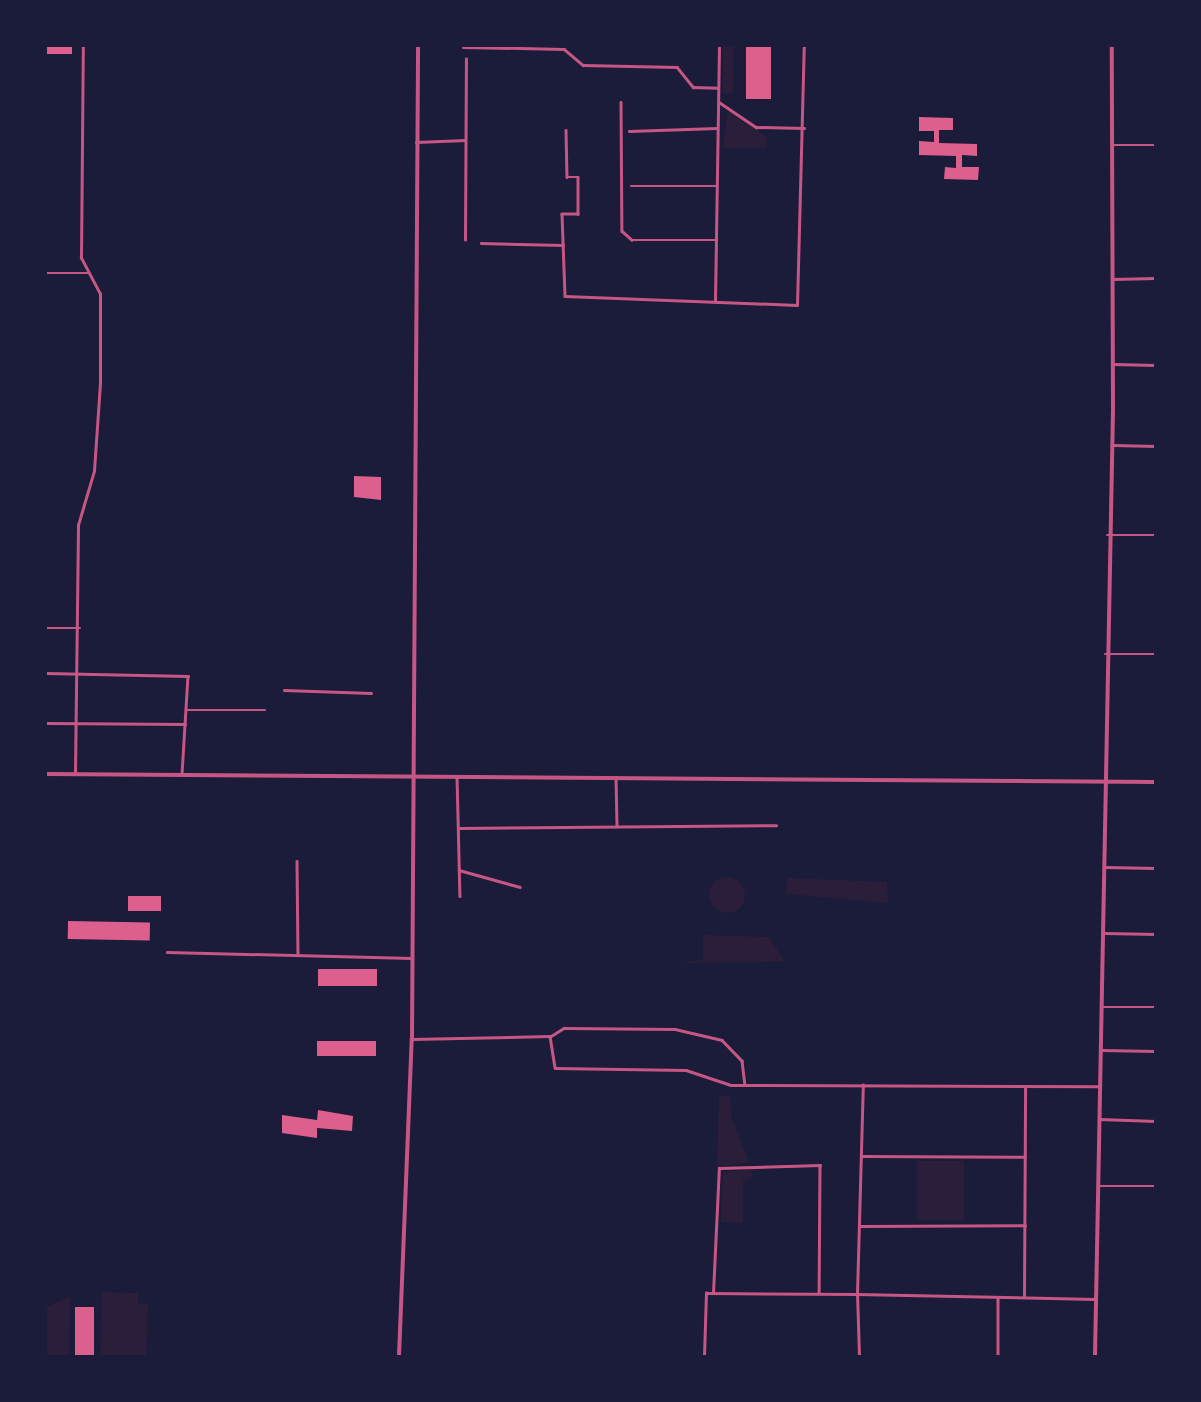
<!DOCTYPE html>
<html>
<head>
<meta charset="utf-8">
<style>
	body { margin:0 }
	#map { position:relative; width:1201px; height:1402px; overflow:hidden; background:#1b1b3a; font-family:Merriweather,serif }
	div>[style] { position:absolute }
	.green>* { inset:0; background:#2a1e3b; transform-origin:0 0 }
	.round { border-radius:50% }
	.building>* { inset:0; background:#dd5f8e; transform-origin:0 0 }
	.minor>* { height:2.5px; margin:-1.25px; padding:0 1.25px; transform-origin:1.25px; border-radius:1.25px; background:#c65784 }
	.tertiary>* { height:3.5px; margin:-1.75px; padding:0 1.75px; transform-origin:1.75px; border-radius:1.75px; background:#c65784 }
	span { translate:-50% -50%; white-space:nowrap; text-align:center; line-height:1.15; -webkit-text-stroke:6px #1b1b3a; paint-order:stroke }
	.frame { position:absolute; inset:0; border:47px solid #1b1b3a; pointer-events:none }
</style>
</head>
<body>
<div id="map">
	<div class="green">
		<i style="left:723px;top:46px;width:10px;height:47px"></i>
		<i style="clip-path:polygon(728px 106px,767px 138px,767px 148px,723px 148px)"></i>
		<i class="round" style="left:709px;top:877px;width:36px;height:36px"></i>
		<i style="clip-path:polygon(787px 878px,887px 882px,888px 903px,786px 894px)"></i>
		<i style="clip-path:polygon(703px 935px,769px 937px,785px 962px,681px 963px,703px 959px)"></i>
		<i style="clip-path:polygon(719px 1096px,730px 1096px,732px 1120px,750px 1163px,717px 1166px)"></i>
		<i style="left:917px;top:1161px;width:47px;height:59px"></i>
		<i style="clip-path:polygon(753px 1169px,751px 1179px,743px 1181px,743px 1223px,721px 1222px,723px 1172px)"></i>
		<i style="clip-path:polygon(102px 1292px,138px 1293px,138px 1303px,148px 1304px,146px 1356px,100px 1356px)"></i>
		<i style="clip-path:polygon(70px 1296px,69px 1356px,46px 1356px,46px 1307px)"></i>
	</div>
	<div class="building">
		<i style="left:46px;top:46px;width:26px;height:8px"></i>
		<i style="left:746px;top:46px;width:25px;height:53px"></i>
		<i style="clip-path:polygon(919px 117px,953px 118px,953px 130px,939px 130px,939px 143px,977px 144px,977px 156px,962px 155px,962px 167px,979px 167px,978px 180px,944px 179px,945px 167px,956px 168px,956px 156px,919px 155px,919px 141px,934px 142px,934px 131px,919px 131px)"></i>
		<i style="clip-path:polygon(354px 476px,381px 477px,381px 500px,354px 497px)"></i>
		<i style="left:128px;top:896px;width:33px;height:15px"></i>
		<i style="left:68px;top:921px;width:82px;height:18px;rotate:1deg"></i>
		<i style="left:318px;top:969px;width:59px;height:17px"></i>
		<i style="left:317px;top:1041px;width:59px;height:15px"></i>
		<i style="clip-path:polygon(318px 1110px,353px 1116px,352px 1131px,317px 1128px,317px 1138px,282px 1133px,282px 1115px,317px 1120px)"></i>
		<i style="left:75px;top:1307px;width:19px;height:49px"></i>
	</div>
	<div class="minor">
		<i style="left:463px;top:47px;width:101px;rotate:1.1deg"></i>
		<i style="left:564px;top:49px;width:25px;rotate:40deg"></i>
		<i style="left:583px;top:65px;width:94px;rotate:1.2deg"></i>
		<i style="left:677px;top:67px;width:26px;rotate:51deg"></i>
		<i style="left:693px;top:87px;width:24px;rotate:2deg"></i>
		<i style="left:621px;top:102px;width:129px;rotate:89.6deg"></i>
		<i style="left:622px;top:231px;width:13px;rotate:42deg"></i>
		<i style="left:632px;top:240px;width:84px"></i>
		<i style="left:719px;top:102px;width:45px;rotate:34deg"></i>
		<i style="left:756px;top:127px;width:48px;rotate:1.2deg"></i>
		<i style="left:566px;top:130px;width:47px;rotate:88.8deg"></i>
		<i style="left:567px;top:177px;width:11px"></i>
		<i style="left:578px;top:177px;width:37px;rotate:90deg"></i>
		<i style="left:578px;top:214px;width:16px;rotate:180deg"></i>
		<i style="left:562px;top:214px;width:82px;rotate:87.9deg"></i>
		<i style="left:565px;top:296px;width:232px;rotate:2.2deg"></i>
		<i style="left:797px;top:305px;width:259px;rotate:-88.5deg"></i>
		<i style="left:629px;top:131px;width:88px;rotate:-2deg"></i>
		<i style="left:416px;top:142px;width:49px;rotate:-2.3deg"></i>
		<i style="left:1113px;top:145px;width:43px"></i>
		<i style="left:631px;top:186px;width:86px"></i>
		<i style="left:465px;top:240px;width:181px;rotate:-89.7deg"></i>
		<i style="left:481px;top:243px;width:82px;rotate:1.4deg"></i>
		<i style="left:46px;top:273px;width:43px"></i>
		<i style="left:1112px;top:279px;width:44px;rotate:-1.3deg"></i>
		<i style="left:715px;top:301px;width:255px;rotate:-89.1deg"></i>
		<i style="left:1113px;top:364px;width:43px;rotate:1.3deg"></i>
		<i style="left:1112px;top:445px;width:44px;rotate:1.3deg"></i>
		<i style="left:1107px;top:535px;width:49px"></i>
		<i style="left:46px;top:628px;width:34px"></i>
		<i style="left:1105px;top:654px;width:51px"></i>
		<i style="left:46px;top:673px;width:142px;rotate:1.2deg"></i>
		<i style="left:188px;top:676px;width:98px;rotate:93.5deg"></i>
		<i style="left:284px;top:690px;width:87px;rotate:2deg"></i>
		<i style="left:186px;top:710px;width:79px"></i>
		<i style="left:46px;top:723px;width:139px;rotate:0.4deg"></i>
		<i style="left:75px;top:773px;width:248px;rotate:-89.3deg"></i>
		<i style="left:78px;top:525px;width:56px;rotate:-73.5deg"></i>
		<i style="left:94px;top:471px;width:88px;rotate:-86.1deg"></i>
		<i style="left:100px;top:383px;width:89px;rotate:-90deg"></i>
		<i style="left:100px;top:294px;width:41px;rotate:-117.8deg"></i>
		<i style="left:81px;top:258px;width:212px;rotate:-89.5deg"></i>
		<i style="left:457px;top:776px;width:120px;rotate:88.6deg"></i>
		<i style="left:616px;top:777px;width:49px;rotate:88.8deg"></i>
		<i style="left:458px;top:828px;width:318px;rotate:-0.5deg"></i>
		<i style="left:297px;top:861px;width:94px;rotate:89.4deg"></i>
		<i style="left:1105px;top:867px;width:51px;rotate:1.1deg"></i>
		<i style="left:459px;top:870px;width:63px;rotate:15.6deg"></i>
		<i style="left:1104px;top:933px;width:52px;rotate:1.1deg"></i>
		<i style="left:167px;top:952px;width:245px;rotate:1.4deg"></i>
		<i style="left:1103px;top:1007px;width:53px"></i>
		<i style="left:551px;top:1036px;width:15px;rotate:-32deg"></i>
		<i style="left:564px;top:1028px;width:111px;rotate:0.5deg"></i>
		<i style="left:675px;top:1029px;width:48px;rotate:13.2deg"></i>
		<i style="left:722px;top:1040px;width:29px;rotate:46deg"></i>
		<i style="left:742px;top:1061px;width:24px;rotate:83deg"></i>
		<i style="left:412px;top:1039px;width:138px;rotate:-1.2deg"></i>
		<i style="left:550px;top:1036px;width:32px;rotate:81deg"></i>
		<i style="left:555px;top:1068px;width:131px;rotate:0.9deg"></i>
		<i style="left:686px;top:1070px;width:47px;rotate:18.4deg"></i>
		<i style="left:731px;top:1085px;width:369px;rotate:0.2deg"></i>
		<i style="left:1101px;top:1050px;width:55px;rotate:1deg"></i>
		<i style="left:1099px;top:1119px;width:57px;rotate:2deg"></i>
		<i style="left:861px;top:1156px;width:164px;rotate:0.3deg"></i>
		<i style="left:1099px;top:1186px;width:57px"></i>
		<i style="left:860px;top:1226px;width:165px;rotate:-0.3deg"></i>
		<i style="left:713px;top:1293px;width:125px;rotate:-87.3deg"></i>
		<i style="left:719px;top:1168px;width:101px;rotate:-1.7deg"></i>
		<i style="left:820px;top:1165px;width:128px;rotate:90.4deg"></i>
		<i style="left:998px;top:1297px;width:59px;rotate:90deg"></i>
		<i style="left:1024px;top:1297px;width:210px;rotate:-89.7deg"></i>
		<i style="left:704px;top:1356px;width:63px;rotate:-88.2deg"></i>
		<i style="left:706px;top:1293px;width:151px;rotate:0.4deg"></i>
		<i style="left:857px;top:1294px;width:209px;rotate:-88.4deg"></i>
		<i style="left:859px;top:1356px;width:62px;rotate:-91.8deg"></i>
		<i style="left:857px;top:1294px;width:238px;rotate:1.2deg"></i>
	</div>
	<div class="tertiary">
		<i style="left:46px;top:774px;width:1110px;rotate:0.41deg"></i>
		<i style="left:399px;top:1356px;width:317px;rotate:-87.7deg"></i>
		<i style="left:412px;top:1039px;width:993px;rotate:-89.65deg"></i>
		<i style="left:1095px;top:1356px;width:949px;rotate:-88.91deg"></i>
		<i style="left:1113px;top:407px;width:361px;rotate:-90.2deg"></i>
	</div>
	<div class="frame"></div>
</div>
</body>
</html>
